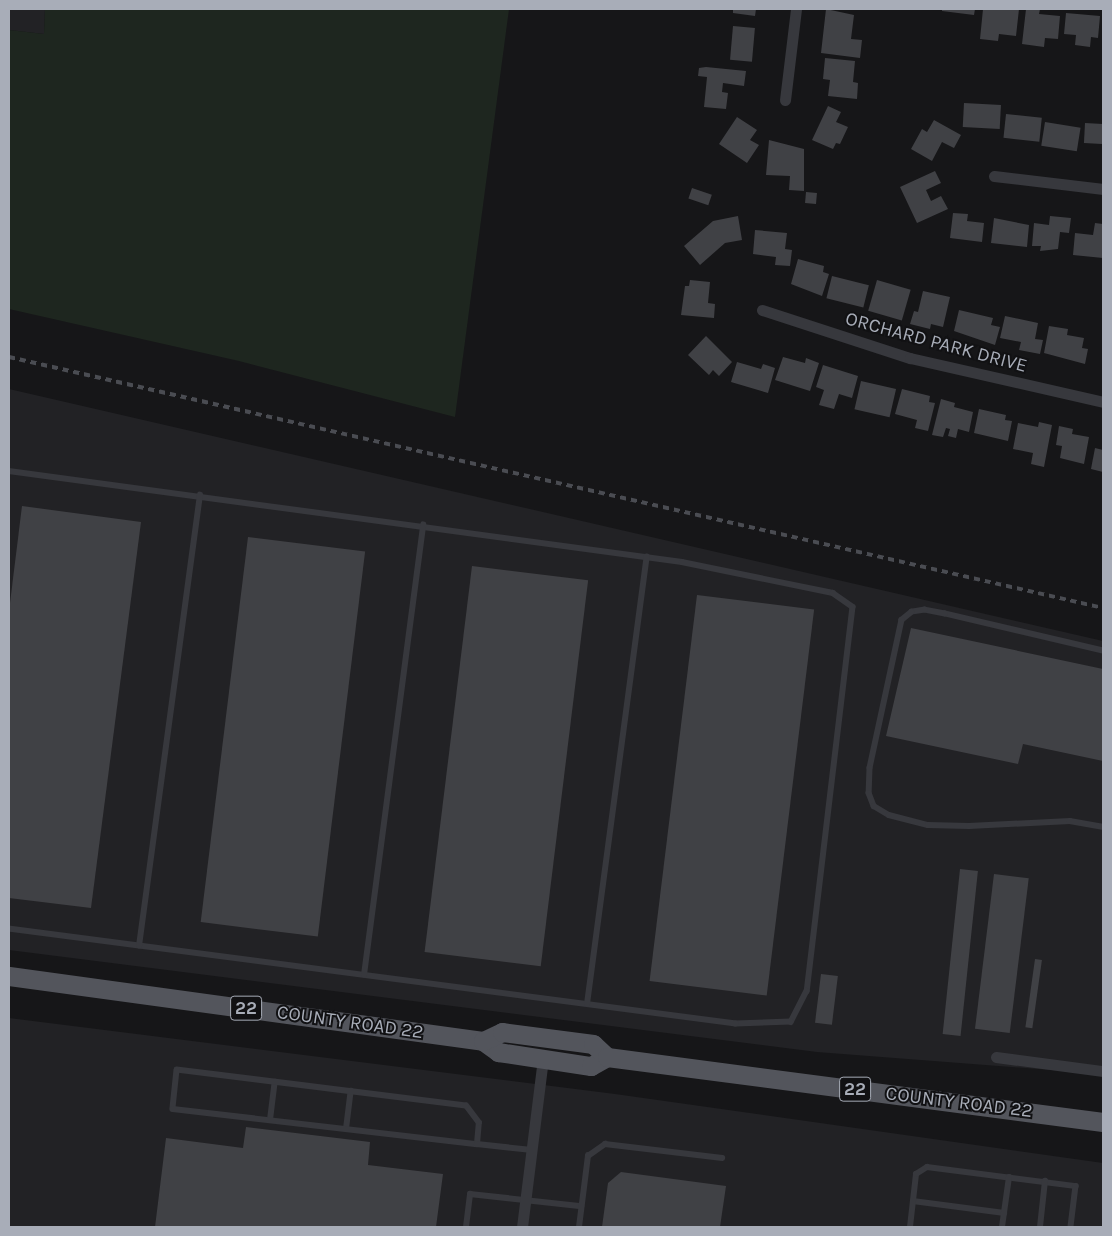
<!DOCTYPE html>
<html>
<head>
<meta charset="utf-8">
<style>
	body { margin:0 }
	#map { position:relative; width:1112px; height:1236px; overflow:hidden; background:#161618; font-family:Karla,sans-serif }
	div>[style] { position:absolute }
	.built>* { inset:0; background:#222225 }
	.green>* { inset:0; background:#1e261f }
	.building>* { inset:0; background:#404145; transform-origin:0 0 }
	.lane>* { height:5.5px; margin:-2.75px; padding:0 2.75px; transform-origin:2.75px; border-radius:2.75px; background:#37383d }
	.street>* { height:11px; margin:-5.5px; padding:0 5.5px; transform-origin:5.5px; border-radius:5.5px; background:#37383d }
	.primary>* { height:19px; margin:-9.5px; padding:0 9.5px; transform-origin:9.5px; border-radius:9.5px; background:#53555c }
	.rail>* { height:4px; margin-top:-2px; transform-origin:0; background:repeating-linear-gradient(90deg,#4a4c52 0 6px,transparent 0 11px) }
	span { translate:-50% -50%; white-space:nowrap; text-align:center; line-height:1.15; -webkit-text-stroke:4px #111113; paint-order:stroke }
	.shield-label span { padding:1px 4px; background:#111113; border:1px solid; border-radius:4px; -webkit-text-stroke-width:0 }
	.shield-label { font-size:18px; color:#a8adb8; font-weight:700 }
	.street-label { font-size:19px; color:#a8adb8 }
	.frame { position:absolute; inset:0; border:10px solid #a8adb8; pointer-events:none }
</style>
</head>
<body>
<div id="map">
	<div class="built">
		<i style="clip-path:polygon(9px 9px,45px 9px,44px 34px,9px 30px)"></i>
		<i style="clip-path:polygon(9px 389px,1103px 641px,1103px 1074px,817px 1052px,9px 950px)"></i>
		<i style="clip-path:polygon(9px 1018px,615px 1094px,1103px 1163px,1103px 1227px,9px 1227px)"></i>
	</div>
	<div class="green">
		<i style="clip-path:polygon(45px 9px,509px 9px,455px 417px,239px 361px,9px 309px,9px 30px,44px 34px)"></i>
	</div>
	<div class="building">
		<i style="clip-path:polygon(733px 9px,756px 9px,755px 16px,733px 13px)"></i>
		<i style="clip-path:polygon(826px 9px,854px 15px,851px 39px,862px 40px,860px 58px,821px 53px)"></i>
		<i style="clip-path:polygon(942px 9px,975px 9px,974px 15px,942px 11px)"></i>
		<i style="clip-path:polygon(983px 9px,1019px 9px,1016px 36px,999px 34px,998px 41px,980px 39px)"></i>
		<i style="clip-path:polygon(1026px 9px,1040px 9px,1039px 14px,1060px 16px,1058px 39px,1045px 38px,1044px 47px,1022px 44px)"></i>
		<i style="clip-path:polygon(1066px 13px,1100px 16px,1098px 38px,1091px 37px,1090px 47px,1075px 45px,1076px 35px,1064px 34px)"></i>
		<i style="left:733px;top:26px;width:22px;height:34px;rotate:5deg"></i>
		<i style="clip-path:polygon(825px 58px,855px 61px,853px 82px,858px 83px,857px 99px,828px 96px,830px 80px,823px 79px)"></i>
		<i style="clip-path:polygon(706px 67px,746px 71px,744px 86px,723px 83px,722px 92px,728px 93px,726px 109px,704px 107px,707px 77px,698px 76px,699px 68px)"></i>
		<i style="left:964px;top:103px;width:37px;height:24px;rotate:3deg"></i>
		<i style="clip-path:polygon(828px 106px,841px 112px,836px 122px,848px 127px,840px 144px,836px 143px,833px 149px,812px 140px)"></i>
		<i style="left:1006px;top:114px;width:36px;height:24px;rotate:6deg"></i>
		<i style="clip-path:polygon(737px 117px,757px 130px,750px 140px,759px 145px,747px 163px,719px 144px)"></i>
		<i style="clip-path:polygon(934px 120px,961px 135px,954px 148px,942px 142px,932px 161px,911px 149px,922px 129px,927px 132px)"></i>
		<i style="left:1045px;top:122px;width:36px;height:24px;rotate:9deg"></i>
		<i style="left:1085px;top:123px;width:18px;height:20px;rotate:3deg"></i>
		<i style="clip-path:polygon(769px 140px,804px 149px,804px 191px,789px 190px,790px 176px,766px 175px)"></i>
		<i style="clip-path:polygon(935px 171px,941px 183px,926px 190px,931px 201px,941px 196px,948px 209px,917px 223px,900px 187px)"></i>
		<i style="left:692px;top:188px;width:21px;height:11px;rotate:19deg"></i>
		<i style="left:806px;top:192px;width:11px;height:11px;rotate:5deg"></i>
		<i style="clip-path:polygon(953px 213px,968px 214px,967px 221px,984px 223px,982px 242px,950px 238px)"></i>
		<i style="clip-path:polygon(738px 216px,742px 240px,725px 243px,700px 265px,684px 246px,713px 221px)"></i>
		<i style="clip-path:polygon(1050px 216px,1071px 218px,1069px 233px,1060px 232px,1058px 249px,1040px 251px,1041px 246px,1032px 246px,1034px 223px,1049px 225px)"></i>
		<i style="clip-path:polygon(994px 218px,1029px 225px,1027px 247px,991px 243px)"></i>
		<i style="clip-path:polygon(1095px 223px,1103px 224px,1103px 258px,1073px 255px,1075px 233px,1093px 235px)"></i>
		<i style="clip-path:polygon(755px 230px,787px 233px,785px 249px,792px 250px,790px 266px,775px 265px,776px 257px,753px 254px)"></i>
		<i style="clip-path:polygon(798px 259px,824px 266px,823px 272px,829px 274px,822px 296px,791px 284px)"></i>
		<i style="left:832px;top:276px;width:38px;height:23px;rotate:14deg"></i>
		<i style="clip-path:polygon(690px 280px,710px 282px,708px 303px,715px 304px,714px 318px,681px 315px,685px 286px,689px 286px)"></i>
		<i style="left:877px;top:280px;width:35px;height:32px;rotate:16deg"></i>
		<i style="clip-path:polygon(923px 291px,950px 297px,943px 327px,931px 324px,930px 329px,910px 324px,914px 311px,918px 312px)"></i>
		<i style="clip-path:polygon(959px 310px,993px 318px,991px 325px,1000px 327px,995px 345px,954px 331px)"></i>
		<i style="clip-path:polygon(1005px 316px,1038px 323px,1035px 339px,1043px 340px,1040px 354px,1019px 350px,1021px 342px,1000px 338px)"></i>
		<i style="clip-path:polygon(1049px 326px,1068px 329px,1067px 335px,1084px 338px,1082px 348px,1088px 349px,1085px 364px,1044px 353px)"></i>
		<i style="clip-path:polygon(706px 336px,732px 362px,719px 376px,713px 370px,709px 375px,688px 355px)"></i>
		<i style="clip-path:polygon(783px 357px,805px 363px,806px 358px,819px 363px,810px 391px,775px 380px)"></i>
		<i style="clip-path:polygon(737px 362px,761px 369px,763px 364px,775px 368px,768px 393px,731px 382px)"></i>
		<i style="clip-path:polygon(823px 365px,858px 376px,852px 398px,839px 394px,834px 409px,819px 405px,824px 390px,816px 387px)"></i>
		<i style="left:861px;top:381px;width:36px;height:29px;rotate:13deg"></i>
		<i style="clip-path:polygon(902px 389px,930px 396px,929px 402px,935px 403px,928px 431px,915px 428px,917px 420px,895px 414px)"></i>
		<i style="clip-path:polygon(941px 399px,955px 403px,954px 407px,973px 412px,969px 432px,958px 429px,956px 438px,948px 436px,950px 429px,946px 428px,943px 437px,932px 435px)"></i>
		<i style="clip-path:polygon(979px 409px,1006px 415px,1005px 420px,1012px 421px,1008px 441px,974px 433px)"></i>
		<i style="clip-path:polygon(1039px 422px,1052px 425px,1044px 467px,1031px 464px,1033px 453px,1013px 449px,1018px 423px,1038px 427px)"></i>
		<i style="clip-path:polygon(1059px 426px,1073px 429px,1072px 434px,1089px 437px,1084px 464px,1060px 458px,1062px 446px,1056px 445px)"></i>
		<i style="clip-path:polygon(1095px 448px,1103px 450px,1103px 472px,1091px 469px)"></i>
		<i style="clip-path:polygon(22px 506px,141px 522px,91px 908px,9px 898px,9px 611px)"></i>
		<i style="left:248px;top:537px;width:118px;height:388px;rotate:7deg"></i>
		<i style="left:472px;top:566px;width:117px;height:389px;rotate:7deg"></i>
		<i style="left:697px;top:595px;width:118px;height:389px;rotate:7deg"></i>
		<i style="clip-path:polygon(911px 628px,1103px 669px,1103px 761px,1023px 744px,1018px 764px,886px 736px)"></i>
		<i style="left:960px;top:869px;width:18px;height:166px;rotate:6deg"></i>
		<i style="left:994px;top:874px;width:35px;height:156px;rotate:7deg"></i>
		<i style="left:1035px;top:959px;width:7px;height:69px;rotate:8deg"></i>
		<i style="left:821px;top:974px;width:17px;height:49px;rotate:7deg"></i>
		<i style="clip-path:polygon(246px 1127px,370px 1142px,368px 1165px,443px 1174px,436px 1227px,155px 1227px,166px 1138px,243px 1148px)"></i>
		<i style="clip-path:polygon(621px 1172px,726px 1186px,720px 1227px,602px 1227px,608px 1183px)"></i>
	</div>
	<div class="lane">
		<i style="left:9px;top:471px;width:679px;rotate:7.7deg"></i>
		<i style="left:682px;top:562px;width:154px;rotate:11.6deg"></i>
		<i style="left:833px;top:593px;width:24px;rotate:35deg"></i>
		<i style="left:853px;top:607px;width:387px;rotate:96.8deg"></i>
		<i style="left:807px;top:991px;width:35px;rotate:117deg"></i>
		<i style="left:791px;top:1022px;width:55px;rotate:177.9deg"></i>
		<i style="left:736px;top:1024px;width:733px;rotate:-172.56deg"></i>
		<i style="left:1103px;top:651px;width:162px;rotate:-166.8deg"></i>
		<i style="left:945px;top:614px;width:20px;rotate:-169deg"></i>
		<i style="left:925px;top:610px;width:13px;rotate:171deg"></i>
		<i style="left:912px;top:612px;width:13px;rotate:141deg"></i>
		<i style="left:902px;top:620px;width:151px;rotate:102.2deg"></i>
		<i style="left:870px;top:768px;width:25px;rotate:92deg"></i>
		<i style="left:869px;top:793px;width:14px;rotate:69deg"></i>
		<i style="left:874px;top:806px;width:17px;rotate:31deg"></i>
		<i style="left:889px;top:815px;width:40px;rotate:14.4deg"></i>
		<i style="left:928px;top:825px;width:41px;rotate:1.4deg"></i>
		<i style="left:969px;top:826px;width:101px;rotate:-2.8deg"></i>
		<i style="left:1070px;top:821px;width:34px;rotate:10deg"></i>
		<i style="left:139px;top:946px;width:455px;rotate:-82.3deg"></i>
		<i style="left:364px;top:975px;width:454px;rotate:-82.5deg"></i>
		<i style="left:587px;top:1004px;width:451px;rotate:-82.4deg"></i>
		<i style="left:270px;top:1120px;width:38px;rotate:-83deg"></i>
		<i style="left:346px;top:1129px;width:38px;rotate:-83deg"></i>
		<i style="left:477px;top:1144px;width:21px;rotate:-85deg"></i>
		<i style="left:479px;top:1123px;width:21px;rotate:-127deg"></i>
		<i style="left:466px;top:1106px;width:291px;rotate:-172.9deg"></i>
		<i style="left:177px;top:1070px;width:39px;rotate:96deg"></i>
		<i style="left:173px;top:1109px;width:306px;rotate:6.6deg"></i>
		<i style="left:477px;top:1144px;width:55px;rotate:6.2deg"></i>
		<i style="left:913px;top:1201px;width:92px;rotate:7.5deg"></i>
		<i style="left:466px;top:1227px;width:33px;rotate:-83deg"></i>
		<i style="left:470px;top:1194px;width:112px;rotate:6.2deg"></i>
		<i style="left:579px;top:1227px;width:72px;rotate:-82.8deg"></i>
		<i style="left:588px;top:1156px;width:21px;rotate:-35deg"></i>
		<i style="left:605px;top:1144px;width:118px;rotate:6.8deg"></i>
		<i style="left:910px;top:1227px;width:53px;rotate:-83.5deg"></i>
		<i style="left:916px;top:1174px;width:13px;rotate:-32deg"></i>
		<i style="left:927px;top:1167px;width:150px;rotate:7.3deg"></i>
		<i style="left:1076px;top:1186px;width:41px;rotate:97deg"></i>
		<i style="left:1002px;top:1227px;width:50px;rotate:-82deg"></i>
		<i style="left:1040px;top:1227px;width:46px;rotate:-83.8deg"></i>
	</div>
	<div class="street">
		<i style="left:785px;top:100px;width:92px;rotate:-83.1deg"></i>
		<i style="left:994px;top:176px;width:110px;rotate:6.8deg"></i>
		<i style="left:762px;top:310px;width:156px;rotate:18deg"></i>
		<i style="left:910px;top:358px;width:198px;rotate:12.8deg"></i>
		<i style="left:996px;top:1057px;width:108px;rotate:7.5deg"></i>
		<i style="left:522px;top:1227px;width:169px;rotate:-82.9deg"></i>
	</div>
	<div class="primary">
		<i style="left:9px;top:976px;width:478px;rotate:7.8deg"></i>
		<i style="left:483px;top:1041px;width:19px;rotate:36deg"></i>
		<i style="left:498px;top:1052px;width:94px;rotate:8.6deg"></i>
		<i style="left:591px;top:1066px;width:18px;rotate:-29deg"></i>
		<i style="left:483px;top:1041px;width:21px;rotate:-25deg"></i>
		<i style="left:502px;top:1032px;width:92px;rotate:7.5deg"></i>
		<i style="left:593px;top:1044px;width:19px;rotate:43deg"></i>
		<i style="left:607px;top:1057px;width:500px;rotate:7.47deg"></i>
	</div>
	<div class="rail">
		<i style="left:9px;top:357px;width:1122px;rotate:12.92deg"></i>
	</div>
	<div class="shield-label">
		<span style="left:246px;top:1008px">22</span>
		<span style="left:855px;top:1089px">22</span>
	</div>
	<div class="street-label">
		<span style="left:936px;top:343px;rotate:15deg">ORCHARD PARK DRIVE</span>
		<span style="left:350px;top:1023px;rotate:8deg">COUNTY ROAD 22</span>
		<span style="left:959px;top:1103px;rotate:7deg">COUNTY ROAD 22</span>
	</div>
	<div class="frame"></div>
</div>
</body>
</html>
